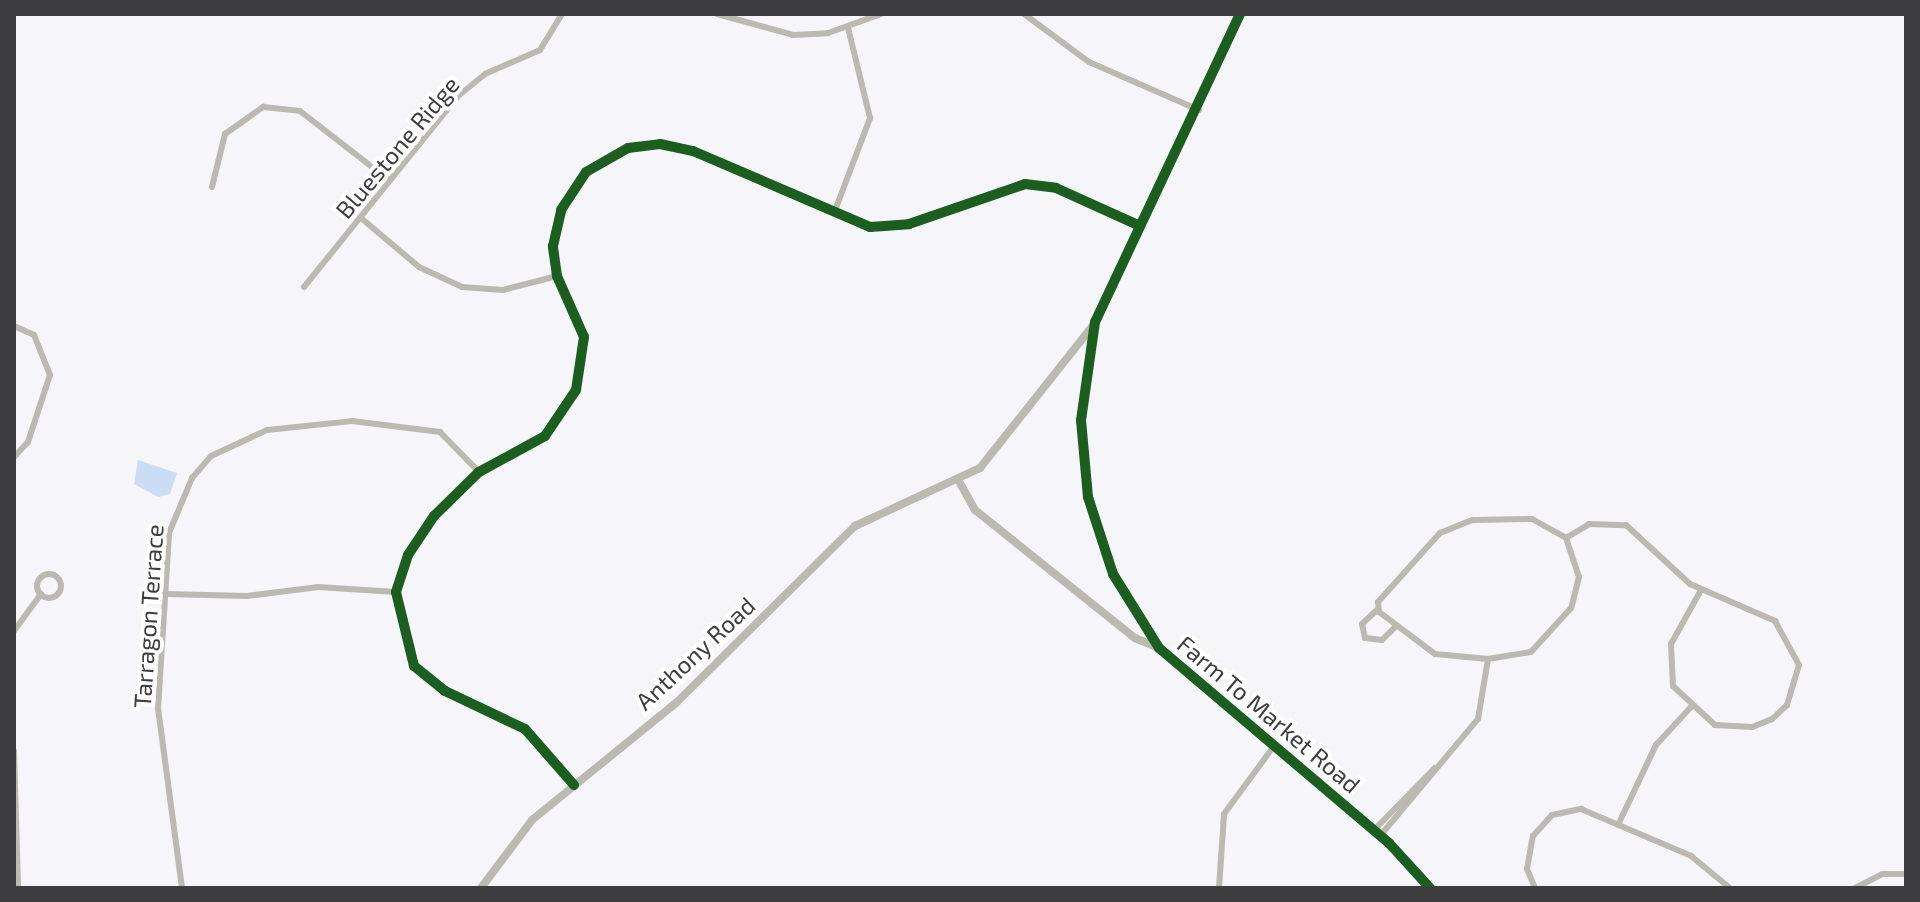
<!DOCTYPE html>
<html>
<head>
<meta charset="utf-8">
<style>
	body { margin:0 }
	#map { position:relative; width:1920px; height:902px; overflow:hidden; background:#f6f5f9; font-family:"Exo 2",sans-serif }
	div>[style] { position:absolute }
	.water>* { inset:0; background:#caddf4 }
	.minor>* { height:6px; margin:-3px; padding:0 3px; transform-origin:3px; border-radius:3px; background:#bbb9b2 }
	.minor>.ring { margin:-3px; padding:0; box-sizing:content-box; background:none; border:6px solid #bbb9b2; border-radius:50% }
	.tertiary>* { height:8px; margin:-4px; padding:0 4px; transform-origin:4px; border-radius:4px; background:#bbb9b2 }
	.cycleway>* { height:10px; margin:-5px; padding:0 5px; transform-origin:5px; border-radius:5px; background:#1b5e20 }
	span { translate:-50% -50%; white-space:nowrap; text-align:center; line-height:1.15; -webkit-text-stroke:8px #fff; paint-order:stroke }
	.street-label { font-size:24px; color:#3d3d3f }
	.frame { position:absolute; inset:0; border:16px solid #3d3d3f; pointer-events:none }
</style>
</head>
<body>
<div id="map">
	<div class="water">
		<i style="clip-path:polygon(138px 460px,177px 473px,170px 494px,158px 497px,134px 484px)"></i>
	</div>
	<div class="minor">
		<i style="left:717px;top:14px;width:79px;rotate:15.4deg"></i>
		<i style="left:793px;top:35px;width:35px;rotate:-3deg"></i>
		<i style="left:828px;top:33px;width:56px;rotate:-19.7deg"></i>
		<i style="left:1024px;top:14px;width:81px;rotate:36.4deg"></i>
		<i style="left:1089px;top:62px;width:120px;rotate:23.6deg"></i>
		<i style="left:212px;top:187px;width:55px;rotate:-76.2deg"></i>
		<i style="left:225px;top:134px;width:47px;rotate:-35.4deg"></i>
		<i style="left:263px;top:107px;width:37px;rotate:6deg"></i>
		<i style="left:300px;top:111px;width:113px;rotate:37.8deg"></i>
		<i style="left:834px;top:213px;width:102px;rotate:-69.2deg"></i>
		<i style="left:870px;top:118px;width:93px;rotate:-103.7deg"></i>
		<i style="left:361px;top:218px;width:76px;rotate:40.2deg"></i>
		<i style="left:419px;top:267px;width:47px;rotate:24.9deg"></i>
		<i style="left:462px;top:287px;width:41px;rotate:4.2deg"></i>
		<i style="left:503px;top:290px;width:56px;rotate:-14.5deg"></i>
		<i style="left:304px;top:287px;width:245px;rotate:-51.1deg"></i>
		<i style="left:458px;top:96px;width:35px;rotate:-39deg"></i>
		<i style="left:485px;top:74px;width:60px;rotate:-23.6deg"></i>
		<i style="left:540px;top:50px;width:42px;rotate:-58.6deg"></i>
		<i style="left:14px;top:326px;width:22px;rotate:24deg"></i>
		<i style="left:34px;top:335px;width:43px;rotate:68.2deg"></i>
		<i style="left:50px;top:375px;width:71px;rotate:108.2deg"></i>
		<i style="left:28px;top:442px;width:21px;rotate:133deg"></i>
		<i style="left:1532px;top:519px;width:39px;rotate:29deg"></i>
		<i style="left:1566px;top:538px;width:41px;rotate:71.6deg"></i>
		<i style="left:1579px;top:577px;width:32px;rotate:104deg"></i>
		<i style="left:1571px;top:608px;width:59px;rotate:132.3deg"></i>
		<i style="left:1531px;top:652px;width:44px;rotate:170.8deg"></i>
		<i style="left:1488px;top:659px;width:53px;rotate:-174.6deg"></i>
		<i style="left:1435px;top:654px;width:70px;rotate:-143.1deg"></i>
		<i style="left:1379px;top:612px;width:10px;rotate:-96deg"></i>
		<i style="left:1378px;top:602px;width:93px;rotate:-48.1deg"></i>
		<i style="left:1440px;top:533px;width:35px;rotate:-22deg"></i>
		<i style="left:1473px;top:520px;width:59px;rotate:-1deg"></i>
		<i style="left:1566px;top:538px;width:27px;rotate:-31deg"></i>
		<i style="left:1589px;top:524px;width:37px;rotate:2deg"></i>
		<i style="left:1626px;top:525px;width:87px;rotate:42.7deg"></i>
		<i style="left:1690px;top:584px;width:93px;rotate:23.5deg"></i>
		<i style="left:1775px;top:621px;width:50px;rotate:61.4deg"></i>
		<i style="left:1799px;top:665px;width:42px;rotate:106.7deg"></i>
		<i style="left:1787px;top:705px;width:21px;rotate:137deg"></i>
		<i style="left:1772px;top:719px;width:22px;rotate:158deg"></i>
		<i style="left:1752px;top:727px;width:37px;rotate:-177deg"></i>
		<i style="left:1715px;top:725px;width:57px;rotate:-137.1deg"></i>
		<i style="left:1673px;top:686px;width:42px;rotate:-92.7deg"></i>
		<i style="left:1671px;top:644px;width:62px;rotate:-60.9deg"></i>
		<i class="ring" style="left:37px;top:574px;width:18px;height:18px"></i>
		<i style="left:166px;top:594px;width:81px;rotate:1.4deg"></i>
		<i style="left:247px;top:596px;width:72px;rotate:-7.2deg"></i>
		<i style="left:318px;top:587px;width:78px;rotate:3.7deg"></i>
		<i style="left:1378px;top:609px;width:22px;rotate:137deg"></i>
		<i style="left:1362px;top:624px;width:14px;rotate:78deg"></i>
		<i style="left:1365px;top:638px;width:17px;rotate:7deg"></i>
		<i style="left:1382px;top:640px;width:18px;rotate:-45deg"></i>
		<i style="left:14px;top:631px;width:46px;rotate:-53.9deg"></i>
		<i style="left:14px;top:751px;width:137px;rotate:88.3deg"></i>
		<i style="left:574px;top:785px;width:74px;rotate:-131.2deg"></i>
		<i style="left:525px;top:729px;width:89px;rotate:-154.6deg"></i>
		<i style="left:445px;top:691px;width:40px;rotate:-141deg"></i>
		<i style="left:414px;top:666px;width:76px;rotate:-103.7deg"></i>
		<i style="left:396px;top:592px;width:39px;rotate:-72deg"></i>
		<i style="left:408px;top:555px;width:47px;rotate:-56.3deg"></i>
		<i style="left:434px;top:516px;width:63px;rotate:-44.4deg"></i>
		<i style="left:479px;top:472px;width:75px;rotate:-28.6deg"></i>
		<i style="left:545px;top:436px;width:55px;rotate:-56deg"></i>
		<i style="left:576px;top:390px;width:54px;rotate:-81.4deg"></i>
		<i style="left:584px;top:337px;width:67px;rotate:-113.9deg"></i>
		<i style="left:557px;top:276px;width:30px;rotate:-98deg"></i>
		<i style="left:553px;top:246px;width:37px;rotate:-77deg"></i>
		<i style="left:561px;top:210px;width:45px;rotate:-56.7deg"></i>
		<i style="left:586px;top:172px;width:48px;rotate:-29.7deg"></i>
		<i style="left:628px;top:148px;width:32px;rotate:-7deg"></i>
		<i style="left:660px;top:144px;width:34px;rotate:12deg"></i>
		<i style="left:693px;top:151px;width:193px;rotate:23.2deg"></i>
		<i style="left:870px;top:227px;width:39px;rotate:-4deg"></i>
		<i style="left:909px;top:224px;width:123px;rotate:-19deg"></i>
		<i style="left:1025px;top:184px;width:31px;rotate:7deg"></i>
		<i style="left:1056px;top:188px;width:92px;rotate:24.3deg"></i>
		<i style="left:1618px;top:825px;width:89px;rotate:-64.6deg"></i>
		<i style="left:1656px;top:745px;width:52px;rotate:-47.4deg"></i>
		<i style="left:1374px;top:830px;width:87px;rotate:-45.5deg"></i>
		<i style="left:1380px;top:836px;width:153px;rotate:-50.1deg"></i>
		<i style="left:1478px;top:719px;width:61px;rotate:-80.5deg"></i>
		<i style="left:182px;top:888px;width:181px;rotate:-97.6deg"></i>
		<i style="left:158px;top:709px;width:176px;rotate:-86.4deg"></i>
		<i style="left:169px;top:533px;width:60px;rotate:-67.3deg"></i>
		<i style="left:192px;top:478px;width:29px;rotate:-49deg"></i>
		<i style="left:211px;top:456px;width:62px;rotate:-24.9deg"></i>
		<i style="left:267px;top:430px;width:85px;rotate:-6deg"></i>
		<i style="left:352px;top:421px;width:89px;rotate:7.1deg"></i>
		<i style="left:440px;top:432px;width:56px;rotate:45.7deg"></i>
		<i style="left:1219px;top:888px;width:74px;rotate:-86.1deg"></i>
		<i style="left:1224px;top:814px;width:84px;rotate:-53.7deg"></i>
		<i style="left:1535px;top:888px;width:21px;rotate:-113deg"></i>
		<i style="left:1527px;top:869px;width:34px;rotate:-80deg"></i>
		<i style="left:1533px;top:836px;width:28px;rotate:-48deg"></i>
		<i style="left:1552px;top:815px;width:30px;rotate:-12deg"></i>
		<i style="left:1581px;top:809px;width:120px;rotate:23.1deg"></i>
		<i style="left:1691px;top:856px;width:50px;rotate:39.4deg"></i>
		<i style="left:1855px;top:888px;width:30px;rotate:-27deg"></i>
		<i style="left:1882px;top:874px;width:24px"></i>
	</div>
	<div class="tertiary">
		<i style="left:1240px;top:14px;width:340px;rotate:115.2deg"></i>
		<i style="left:1095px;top:322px;width:99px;rotate:98.1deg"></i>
		<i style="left:1081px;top:420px;width:77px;rotate:84.8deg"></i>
		<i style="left:1088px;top:497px;width:81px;rotate:72deg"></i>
		<i style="left:1113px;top:574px;width:87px;rotate:58.1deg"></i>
		<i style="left:1159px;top:648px;width:302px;rotate:40.3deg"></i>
		<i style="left:1389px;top:843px;width:61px;rotate:47.7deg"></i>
		<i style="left:960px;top:483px;width:31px;rotate:61deg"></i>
		<i style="left:975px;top:510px;width:205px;rotate:38.7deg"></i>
		<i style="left:1135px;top:638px;width:26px;rotate:23deg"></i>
		<i style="left:481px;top:888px;width:85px;rotate:-53.1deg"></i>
		<i style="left:532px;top:820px;width:186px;rotate:-39.1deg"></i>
		<i style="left:676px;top:703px;width:252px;rotate:-44.7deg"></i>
		<i style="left:855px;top:526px;width:138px;rotate:-24.9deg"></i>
		<i style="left:980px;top:468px;width:185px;rotate:-51.6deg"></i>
	</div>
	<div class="cycleway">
		<i style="left:1240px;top:14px;width:340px;rotate:115.2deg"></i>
		<i style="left:1095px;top:322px;width:99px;rotate:98.1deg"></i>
		<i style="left:1081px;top:420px;width:77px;rotate:84.8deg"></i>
		<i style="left:1088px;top:497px;width:81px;rotate:72deg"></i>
		<i style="left:1113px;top:574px;width:87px;rotate:58.1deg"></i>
		<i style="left:1159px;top:648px;width:302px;rotate:40.3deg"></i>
		<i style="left:1389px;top:843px;width:61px;rotate:47.7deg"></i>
		<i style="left:574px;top:785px;width:74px;rotate:-131.2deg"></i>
		<i style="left:525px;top:729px;width:89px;rotate:-154.6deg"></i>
		<i style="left:445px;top:691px;width:40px;rotate:-141deg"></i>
		<i style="left:414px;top:666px;width:76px;rotate:-103.7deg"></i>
		<i style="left:396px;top:592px;width:39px;rotate:-72deg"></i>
		<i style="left:408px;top:555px;width:47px;rotate:-56.3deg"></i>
		<i style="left:434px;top:516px;width:63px;rotate:-44.4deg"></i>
		<i style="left:479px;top:472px;width:75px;rotate:-28.6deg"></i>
		<i style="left:545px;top:436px;width:55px;rotate:-56deg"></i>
		<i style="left:576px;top:390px;width:54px;rotate:-81.4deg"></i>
		<i style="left:584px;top:337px;width:67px;rotate:-113.9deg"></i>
		<i style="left:557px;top:276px;width:30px;rotate:-98deg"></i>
		<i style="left:553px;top:246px;width:37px;rotate:-77deg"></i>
		<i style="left:561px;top:210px;width:45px;rotate:-56.7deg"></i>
		<i style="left:586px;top:172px;width:48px;rotate:-29.7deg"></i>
		<i style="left:628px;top:148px;width:32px;rotate:-7deg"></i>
		<i style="left:660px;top:144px;width:34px;rotate:12deg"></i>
		<i style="left:693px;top:151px;width:193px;rotate:23.2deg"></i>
		<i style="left:870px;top:227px;width:39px;rotate:-4deg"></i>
		<i style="left:909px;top:224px;width:123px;rotate:-19deg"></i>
		<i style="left:1025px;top:184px;width:31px;rotate:7deg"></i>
		<i style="left:1056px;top:188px;width:92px;rotate:24.3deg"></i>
	</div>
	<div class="street-label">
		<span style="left:397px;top:147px;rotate:-50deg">Bluestone Ridge</span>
		<span style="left:148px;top:616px;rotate:-86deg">Tarragon Terrace</span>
		<span style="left:695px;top:653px;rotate:-43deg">Anthony Road</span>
		<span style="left:1269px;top:714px;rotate:40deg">Farm To Market Road</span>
	</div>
	<div class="frame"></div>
</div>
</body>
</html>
